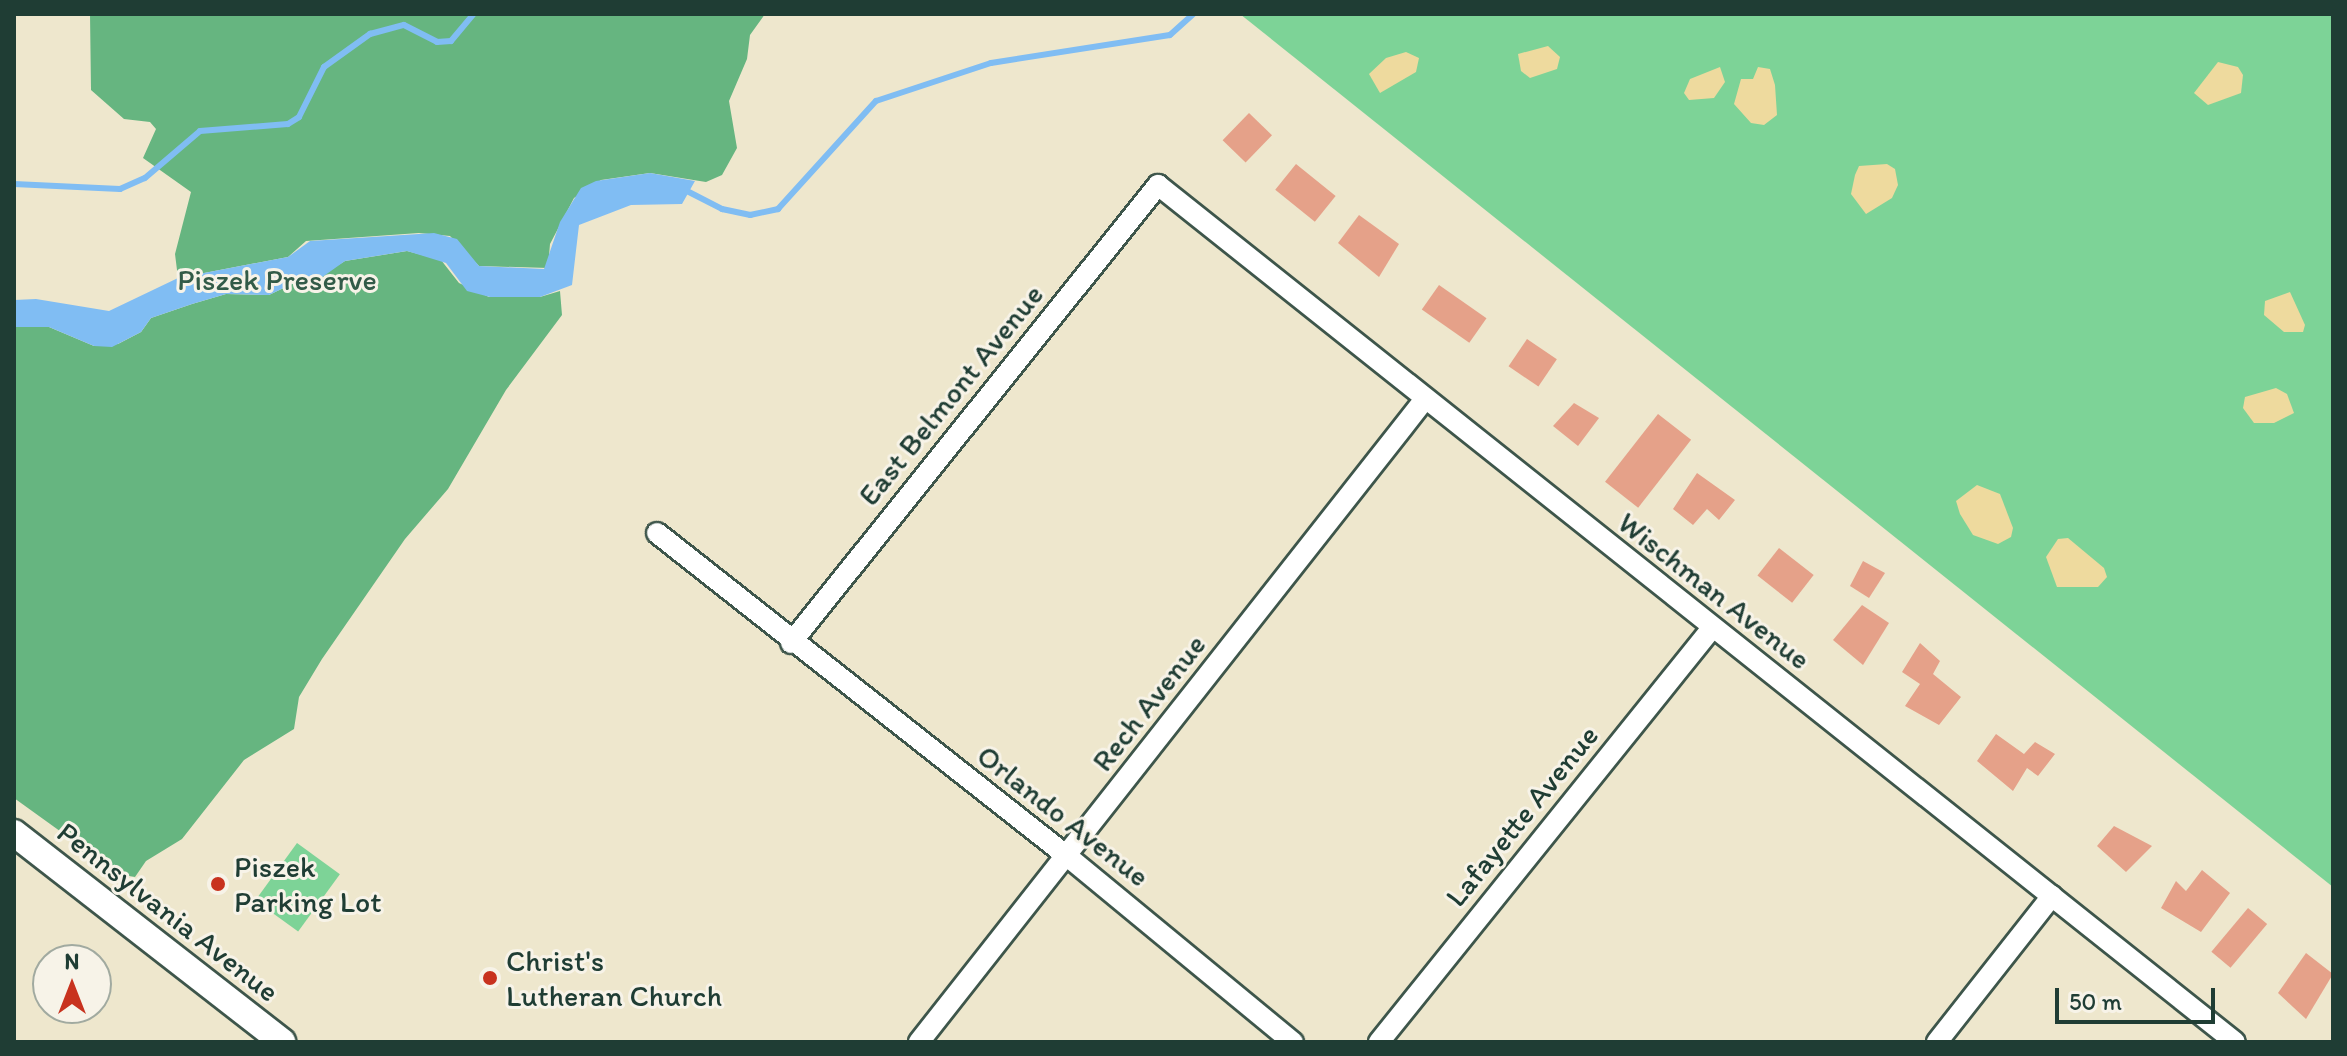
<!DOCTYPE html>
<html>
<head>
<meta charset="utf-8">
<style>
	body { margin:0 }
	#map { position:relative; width:2347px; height:1056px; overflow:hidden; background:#eee7cd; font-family:Itim,sans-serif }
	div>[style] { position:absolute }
	.green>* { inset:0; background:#7dd397; transform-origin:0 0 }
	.forest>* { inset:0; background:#66b580 }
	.sand>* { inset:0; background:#eeda9e }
	.water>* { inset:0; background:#80bdf3 }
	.stream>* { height:6px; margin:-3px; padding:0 3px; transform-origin:3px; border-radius:3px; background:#80bdf3 }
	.building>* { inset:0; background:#e5a189; transform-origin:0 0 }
	.roads { filter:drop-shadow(2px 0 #3e564b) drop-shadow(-2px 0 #3e564b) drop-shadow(0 2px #3e564b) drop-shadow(0 -2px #3e564b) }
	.minor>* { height:20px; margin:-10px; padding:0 10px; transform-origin:10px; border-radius:10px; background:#fff }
	.major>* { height:26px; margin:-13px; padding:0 13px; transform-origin:13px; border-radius:13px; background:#fff }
	.dots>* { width:22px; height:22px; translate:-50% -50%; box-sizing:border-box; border:4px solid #f7f3e8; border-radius:50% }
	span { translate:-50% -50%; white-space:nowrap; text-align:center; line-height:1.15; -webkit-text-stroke:6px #f7f3e8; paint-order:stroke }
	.park-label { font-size:30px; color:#325b48 }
	.street-label { font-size:30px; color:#1f3d34 }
	.poi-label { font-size:30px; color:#1f3d34 }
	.left { translate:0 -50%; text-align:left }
	.frame { position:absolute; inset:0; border:16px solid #1f3d34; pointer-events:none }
	.north { position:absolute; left:32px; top:944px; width:80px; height:80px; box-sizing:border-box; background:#f7f3e8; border:2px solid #a1aaa0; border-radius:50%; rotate:0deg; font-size:22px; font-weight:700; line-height:32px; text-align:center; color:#1f3d34 }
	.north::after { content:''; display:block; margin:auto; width:28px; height:36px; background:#c8321e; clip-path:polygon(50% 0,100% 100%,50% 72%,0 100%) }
	.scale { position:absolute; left:2055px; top:988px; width:160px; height:36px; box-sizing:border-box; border:4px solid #1f3d34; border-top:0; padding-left:10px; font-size:24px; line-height:28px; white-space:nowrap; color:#1f3d34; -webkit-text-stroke:6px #f7f3e8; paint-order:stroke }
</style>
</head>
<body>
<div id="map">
	<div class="green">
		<i style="clip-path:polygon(1240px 14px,2333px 14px,2333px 887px)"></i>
		<i style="left:297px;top:843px;width:53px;height:71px;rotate:36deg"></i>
	</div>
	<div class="forest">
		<i style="clip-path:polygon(90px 14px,765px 14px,750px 35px,747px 59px,729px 101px,737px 148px,722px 175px,706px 182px,650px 173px,601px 180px,574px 198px,550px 244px,548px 268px,479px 266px,450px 236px,419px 233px,306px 241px,288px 257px,178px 278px,175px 254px,191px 192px,143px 158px,156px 129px,150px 122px,124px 119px,91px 90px)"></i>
		<i style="clip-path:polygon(407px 251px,441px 260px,459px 283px,489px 297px,540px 297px,560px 291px,562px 315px,506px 390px,448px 489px,405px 539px,322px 659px,299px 697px,294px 729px,244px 760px,182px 839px,146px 861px,135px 877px,100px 871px,64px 834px,14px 798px,14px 327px,49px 327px,94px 346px,118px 344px,141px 332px,151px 318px,192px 304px,226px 294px,269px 295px,296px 282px,315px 279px,345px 261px)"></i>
	</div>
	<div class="sand">
		<i style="clip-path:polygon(1548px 46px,1560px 57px,1557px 69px,1530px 78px,1521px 71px,1518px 54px)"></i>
		<i style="clip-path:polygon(1406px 52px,1419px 58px,1416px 72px,1380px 93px,1369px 74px,1386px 58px)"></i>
		<i style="clip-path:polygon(2218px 62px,2238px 67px,2243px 75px,2241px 93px,2208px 105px,2194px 93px)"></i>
		<i style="clip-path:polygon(1720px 67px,1725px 82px,1714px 98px,1689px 100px,1684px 93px,1690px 79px)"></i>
		<i style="clip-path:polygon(1758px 67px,1770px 69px,1775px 85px,1777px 115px,1764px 125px,1751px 123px,1734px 104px,1741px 79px,1753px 79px)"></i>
		<i style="clip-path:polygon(1887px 164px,1895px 169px,1898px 185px,1892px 198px,1866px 214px,1851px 194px,1855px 175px,1859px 166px)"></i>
		<i style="clip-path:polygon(2290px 292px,2305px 325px,2303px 332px,2284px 332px,2264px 315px,2265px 301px)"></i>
		<i style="clip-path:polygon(2276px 388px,2287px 394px,2294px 413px,2274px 423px,2254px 423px,2243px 408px,2245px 397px)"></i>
		<i style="clip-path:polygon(1977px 485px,2000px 494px,2013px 528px,2011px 537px,1998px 544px,1973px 535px,1960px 514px,1956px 501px)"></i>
		<i style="clip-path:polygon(2068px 538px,2104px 568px,2107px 577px,2098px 587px,2057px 587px,2046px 557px,2058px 539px)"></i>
	</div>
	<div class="water">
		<i style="clip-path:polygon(650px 173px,695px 181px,682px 204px,631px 205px,579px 225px,572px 285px,540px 297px,490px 297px,467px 291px,446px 263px,407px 251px,345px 261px,321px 278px,296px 282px,269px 295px,226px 294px,192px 304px,151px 318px,141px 332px,112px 347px,94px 346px,49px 327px,14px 327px,14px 300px,36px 299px,109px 311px,178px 278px,288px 257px,310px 241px,434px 233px,457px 239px,479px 266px,544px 269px,560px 222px,581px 188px,596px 181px)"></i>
	</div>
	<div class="stream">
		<i style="left:14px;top:184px;width:106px;rotate:2.7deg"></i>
		<i style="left:120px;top:189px;width:27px;rotate:-24deg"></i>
		<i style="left:145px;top:178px;width:72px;rotate:-40.5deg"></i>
		<i style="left:200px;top:131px;width:88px;rotate:-4.5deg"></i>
		<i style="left:288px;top:124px;width:13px;rotate:-32deg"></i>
		<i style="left:299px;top:117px;width:56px;rotate:-63.4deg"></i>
		<i style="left:324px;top:67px;width:57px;rotate:-35.7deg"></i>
		<i style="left:370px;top:34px;width:35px;rotate:-15deg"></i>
		<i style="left:404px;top:25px;width:37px;rotate:27deg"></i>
		<i style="left:437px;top:42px;width:14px;rotate:-4deg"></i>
		<i style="left:451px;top:41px;width:35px;rotate:-50deg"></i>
		<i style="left:685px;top:190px;width:42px;rotate:27.2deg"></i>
		<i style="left:722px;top:209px;width:29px;rotate:12deg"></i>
		<i style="left:750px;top:215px;width:29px;rotate:-12deg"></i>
		<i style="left:778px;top:209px;width:146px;rotate:-47.8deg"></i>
		<i style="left:876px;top:101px;width:121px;rotate:-18.3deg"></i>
		<i style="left:991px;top:63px;width:181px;rotate:-8.9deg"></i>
		<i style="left:1170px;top:35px;width:31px;rotate:-42deg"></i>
	</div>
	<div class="building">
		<i style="left:1249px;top:113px;width:32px;height:38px;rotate:44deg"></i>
		<i style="left:1296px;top:164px;width:51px;height:33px;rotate:39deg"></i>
		<i style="clip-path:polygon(1359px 215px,1399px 244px,1379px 277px,1338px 243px)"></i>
		<i style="left:1439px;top:285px;width:58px;height:30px;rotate:35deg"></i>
		<i style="left:1527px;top:339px;width:36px;height:33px;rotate:34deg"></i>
		<i style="clip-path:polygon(1574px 403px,1599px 418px,1578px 446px,1553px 426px)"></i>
		<i style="left:1658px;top:414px;width:42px;height:86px;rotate:38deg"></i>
		<i style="clip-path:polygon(1697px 473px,1735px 500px,1719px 520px,1707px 509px,1693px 525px,1673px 509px)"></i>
		<i style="left:1779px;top:548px;width:44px;height:35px;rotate:38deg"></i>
		<i style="clip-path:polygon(1863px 561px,1885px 573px,1869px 598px,1850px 586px)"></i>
		<i style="clip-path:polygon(1862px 605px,1889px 623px,1863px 665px,1833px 640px)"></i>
		<i style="clip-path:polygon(1920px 643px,1940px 661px,1933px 674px,1961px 697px,1939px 725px,1905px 706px,1920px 684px,1902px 672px)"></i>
		<i style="clip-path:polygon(1996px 734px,2024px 754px,2035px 742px,2055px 754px,2038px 776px,2027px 768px,2013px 791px,1977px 761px)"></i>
		<i style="clip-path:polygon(2114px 826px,2152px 846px,2126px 872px,2097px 846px)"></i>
		<i style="clip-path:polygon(2202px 870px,2230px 893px,2201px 932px,2161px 908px,2176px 881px,2186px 891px)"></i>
		<i style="left:2248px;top:908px;width:25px;height:57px;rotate:40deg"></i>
		<i style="clip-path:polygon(2306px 953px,2333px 974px,2306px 1019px,2278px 993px)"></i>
	</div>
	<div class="roads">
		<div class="minor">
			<i style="left:657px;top:533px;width:522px;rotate:38.23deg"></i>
			<i style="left:1067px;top:856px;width:293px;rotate:39.5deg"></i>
			<i style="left:791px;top:643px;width:587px;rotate:-51.29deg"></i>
			<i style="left:1158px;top:185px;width:1376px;rotate:38.51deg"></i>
			<i style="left:919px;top:1042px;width:818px;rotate:-51.8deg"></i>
			<i style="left:1379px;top:1042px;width:531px;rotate:-51.19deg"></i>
			<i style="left:1937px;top:1042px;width:186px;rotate:-51.8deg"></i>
		</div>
		<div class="major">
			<i style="left:14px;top:833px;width:340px;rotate:37.9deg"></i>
		</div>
	</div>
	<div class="dots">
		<i style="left:218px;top:884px;background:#c8321e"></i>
		<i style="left:490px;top:978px;background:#c8321e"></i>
	</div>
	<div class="park-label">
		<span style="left:277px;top:280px">Piszek Preserve</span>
	</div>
	<div class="street-label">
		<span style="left:951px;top:395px;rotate:-51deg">East Belmont Avenue</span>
		<span style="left:1714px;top:591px;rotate:38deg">Wischman Avenue</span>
		<span style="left:1149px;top:703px;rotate:-52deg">Rech Avenue</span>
		<span style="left:1063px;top:816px;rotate:38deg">Orlando Avenue</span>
		<span style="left:1522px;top:816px;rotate:-51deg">Lafayette Avenue</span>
		<span style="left:168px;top:912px;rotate:38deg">Pennsylvania Avenue</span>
	</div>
	<div class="poi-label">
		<span class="left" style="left:234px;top:884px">Piszek<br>Parking Lot</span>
		<span class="left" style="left:506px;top:978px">Christ's<br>Lutheran Church</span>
	</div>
	<div class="frame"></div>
	<div class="north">N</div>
	<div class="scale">50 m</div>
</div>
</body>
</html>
